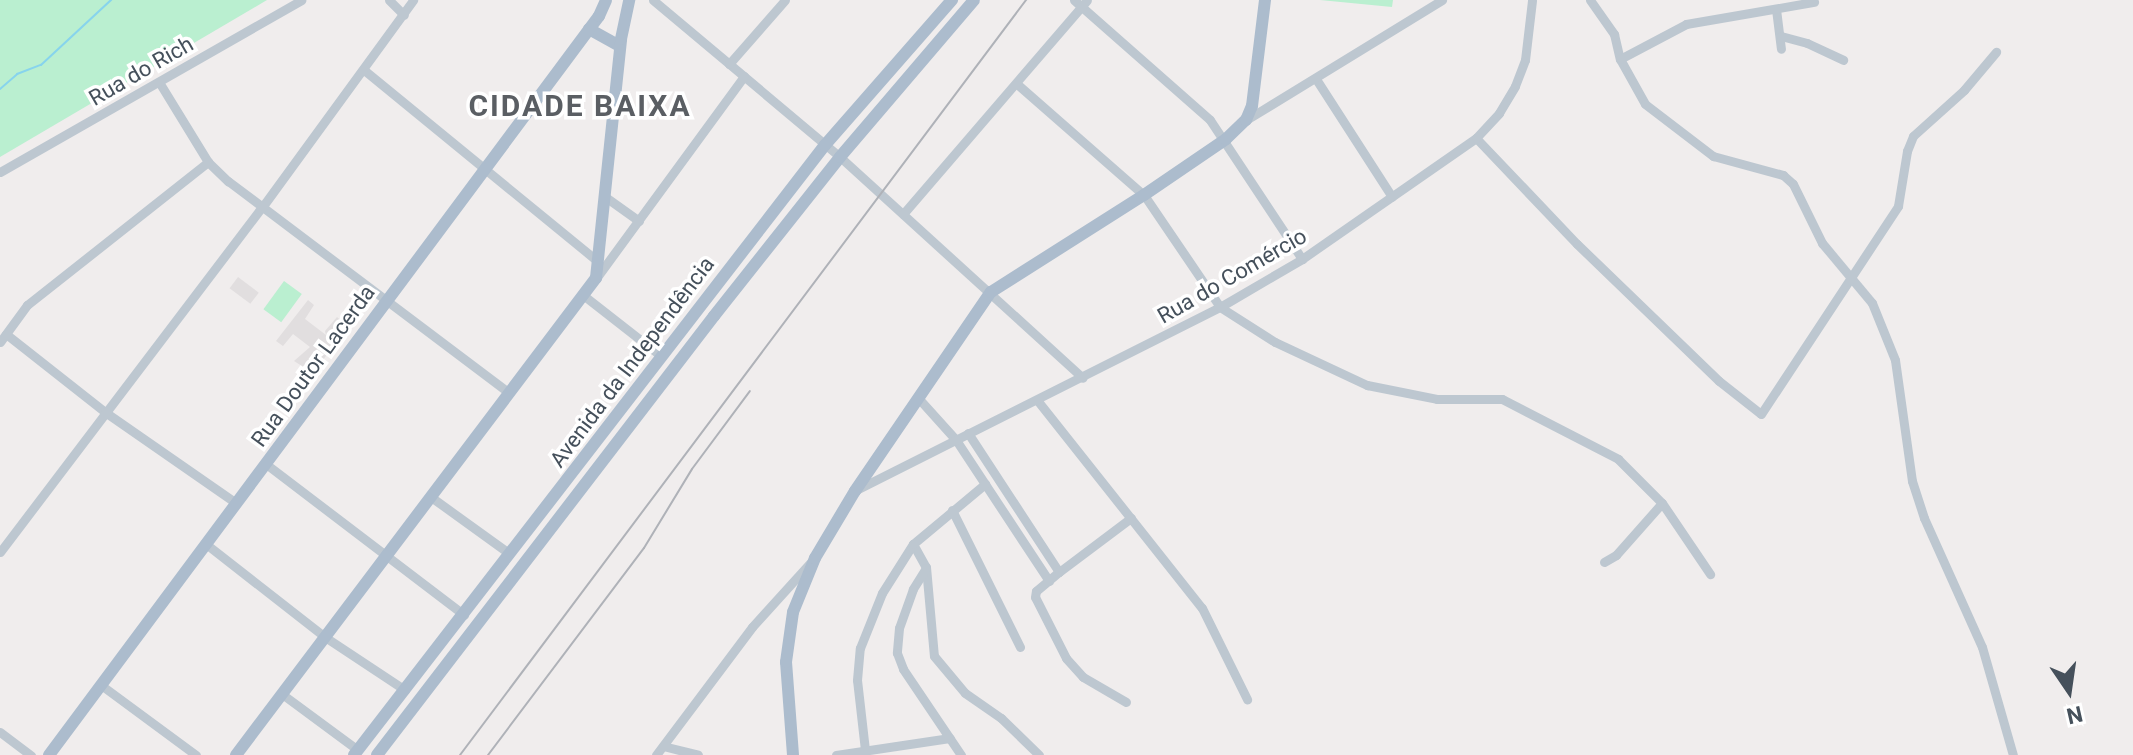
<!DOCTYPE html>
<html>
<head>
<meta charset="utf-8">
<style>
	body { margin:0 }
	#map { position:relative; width:2133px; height:755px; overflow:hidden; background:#f0eded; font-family:Roboto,sans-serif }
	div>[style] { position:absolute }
	.education>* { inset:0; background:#e1dedf; transform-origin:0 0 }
	.green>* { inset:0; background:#baefd0; transform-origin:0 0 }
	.stream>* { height:2px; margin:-1px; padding:0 1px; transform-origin:1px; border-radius:1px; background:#87d4ed }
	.minor>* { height:9px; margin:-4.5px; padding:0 4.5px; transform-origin:4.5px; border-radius:4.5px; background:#bdc7d0 }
	.major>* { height:12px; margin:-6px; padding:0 6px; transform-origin:6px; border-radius:6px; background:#acbccd }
	.rail>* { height:2px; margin:-1px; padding:0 1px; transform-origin:1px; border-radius:1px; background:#afb2b8 }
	span { translate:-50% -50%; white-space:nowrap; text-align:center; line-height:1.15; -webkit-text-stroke:7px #fff; paint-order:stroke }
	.street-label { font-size:22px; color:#45505b }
	.district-label { font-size:30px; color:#5a5e63; font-weight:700; letter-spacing:2px }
	.north { position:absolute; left:2029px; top:651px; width:80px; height:80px; -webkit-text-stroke:6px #fff; paint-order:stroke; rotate:167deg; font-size:22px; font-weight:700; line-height:32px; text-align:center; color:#45505b }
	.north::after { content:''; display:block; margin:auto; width:28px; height:36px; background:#45505b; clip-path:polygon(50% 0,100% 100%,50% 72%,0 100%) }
</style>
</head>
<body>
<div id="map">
	<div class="education">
		<i style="left:238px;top:277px;width:26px;height:14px;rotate:37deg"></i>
		<i style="clip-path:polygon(308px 300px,314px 305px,305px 319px,326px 335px,325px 331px,337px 317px,348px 327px,313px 373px,294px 361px,310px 347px,293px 334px,283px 346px,276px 341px)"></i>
	</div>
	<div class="green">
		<i style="clip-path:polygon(0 0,267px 0,0 157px)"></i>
		<i style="clip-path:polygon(1320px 0,1393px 0,1392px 7px)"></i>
		<i style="left:284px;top:281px;width:22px;height:35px;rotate:36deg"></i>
	</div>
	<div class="stream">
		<i style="left:0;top:89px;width:23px;rotate:-41deg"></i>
		<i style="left:17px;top:74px;width:26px;rotate:-21deg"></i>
		<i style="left:41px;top:65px;width:96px;rotate:-42.9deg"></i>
	</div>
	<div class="minor">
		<i style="left:389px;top:0;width:21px;rotate:45deg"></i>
		<i style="left:653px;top:0;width:244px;rotate:40deg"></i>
		<i style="left:840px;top:157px;width:328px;rotate:42.3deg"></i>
		<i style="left:1074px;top:0;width:181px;rotate:41.4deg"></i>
		<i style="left:1210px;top:120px;width:167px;rotate:56.5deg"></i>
		<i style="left:1590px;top:0;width:42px;rotate:54.8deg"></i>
		<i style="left:1614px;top:34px;width:26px;rotate:77deg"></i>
		<i style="left:1620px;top:59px;width:51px;rotate:60.9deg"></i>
		<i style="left:1645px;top:104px;width:86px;rotate:37.4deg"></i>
		<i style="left:1713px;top:156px;width:73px;rotate:15.2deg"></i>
		<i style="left:1783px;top:175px;width:13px;rotate:42deg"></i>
		<i style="left:1793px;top:184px;width:66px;rotate:63.8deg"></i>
		<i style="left:1822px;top:243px;width:78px;rotate:50.2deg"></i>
		<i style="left:1872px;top:303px;width:61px;rotate:68deg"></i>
		<i style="left:1895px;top:360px;width:122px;rotate:82deg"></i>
		<i style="left:1912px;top:481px;width:39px;rotate:72deg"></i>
		<i style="left:1924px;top:518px;width:141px;rotate:65.8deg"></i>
		<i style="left:1982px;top:647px;width:112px;rotate:74deg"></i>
		<i style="left:1776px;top:9px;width:40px;rotate:82.9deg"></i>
		<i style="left:1781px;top:36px;width:27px;rotate:15deg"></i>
		<i style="left:1807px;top:43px;width:40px;rotate:25deg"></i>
		<i style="left:1620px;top:59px;width:75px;rotate:-27.9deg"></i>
		<i style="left:1686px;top:24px;width:130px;rotate:-9.8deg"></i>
		<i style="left:729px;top:64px;width:85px;rotate:-48.8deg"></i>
		<i style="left:364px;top:70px;width:301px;rotate:39.3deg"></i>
		<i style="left:1316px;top:79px;width:140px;rotate:57.2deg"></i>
		<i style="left:159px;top:82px;width:94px;rotate:58.5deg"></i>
		<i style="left:208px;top:162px;width:28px;rotate:44deg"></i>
		<i style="left:228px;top:181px;width:352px;rotate:37deg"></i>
		<i style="left:1017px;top:84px;width:169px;rotate:41.2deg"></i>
		<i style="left:1144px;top:195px;width:135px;rotate:55.8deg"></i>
		<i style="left:1220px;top:307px;width:65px;rotate:32.5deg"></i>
		<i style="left:1275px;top:342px;width:102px;rotate:25.1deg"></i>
		<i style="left:1367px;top:385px;width:71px;rotate:11.3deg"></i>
		<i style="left:1437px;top:399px;width:65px"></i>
		<i style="left:1502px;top:399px;width:131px;rotate:27.3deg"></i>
		<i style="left:1618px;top:459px;width:62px;rotate:45deg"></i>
		<i style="left:1662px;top:503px;width:86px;rotate:55.9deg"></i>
		<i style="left:1246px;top:120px;width:230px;rotate:-31.5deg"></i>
		<i style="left:1476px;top:138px;width:146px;rotate:46.4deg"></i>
		<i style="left:1577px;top:244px;width:197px;rotate:44deg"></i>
		<i style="left:1719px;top:381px;width:53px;rotate:38.2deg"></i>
		<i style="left:1761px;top:414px;width:249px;rotate:-56.6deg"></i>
		<i style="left:1898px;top:206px;width:56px;rotate:-80.7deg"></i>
		<i style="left:1907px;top:151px;width:16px;rotate:-68deg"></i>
		<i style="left:1913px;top:136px;width:69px;rotate:-42deg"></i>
		<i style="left:1964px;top:90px;width:50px;rotate:-49.9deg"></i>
		<i style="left:0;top:172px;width:347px;rotate:-29.7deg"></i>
		<i style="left:604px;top:196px;width:43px;rotate:35.5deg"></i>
		<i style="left:903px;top:214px;width:282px;rotate:-49.3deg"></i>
		<i style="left:597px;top:277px;width:249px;rotate:-53.8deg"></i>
		<i style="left:583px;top:295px;width:99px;rotate:38deg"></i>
		<i style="left:6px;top:334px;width:126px;rotate:38.2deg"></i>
		<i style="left:105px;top:412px;width:160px;rotate:34.8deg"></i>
		<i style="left:0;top:342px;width:46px;rotate:-53.9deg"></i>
		<i style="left:27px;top:305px;width:231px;rotate:-38.3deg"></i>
		<i style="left:920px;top:400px;width:54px;rotate:48deg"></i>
		<i style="left:956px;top:440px;width:169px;rotate:56.6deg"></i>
		<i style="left:1037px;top:400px;width:265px;rotate:51.6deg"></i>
		<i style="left:1202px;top:608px;width:102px;rotate:63.7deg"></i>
		<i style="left:968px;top:433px;width:166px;rotate:56.8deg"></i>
		<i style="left:266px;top:464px;width:249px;rotate:37.3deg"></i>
		<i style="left:858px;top:489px;width:405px;rotate:-26.7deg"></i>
		<i style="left:1220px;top:307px;width:95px;rotate:-30.3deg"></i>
		<i style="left:1302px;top:259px;width:212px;rotate:-34.8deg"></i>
		<i style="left:1476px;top:138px;width:34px;rotate:-47deg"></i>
		<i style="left:1499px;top:113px;width:31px;rotate:-59deg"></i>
		<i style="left:1515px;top:86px;width:28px;rotate:-69deg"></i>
		<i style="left:1525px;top:60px;width:60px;rotate:-83.3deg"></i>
		<i style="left:431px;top:497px;width:97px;rotate:35.8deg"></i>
		<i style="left:952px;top:510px;width:153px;rotate:63.6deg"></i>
		<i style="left:206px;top:544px;width:151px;rotate:38deg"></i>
		<i style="left:325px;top:637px;width:96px;rotate:33.5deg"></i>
		<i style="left:913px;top:544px;width:26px;rotate:61deg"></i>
		<i style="left:926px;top:567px;width:89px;rotate:84.9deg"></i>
		<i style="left:934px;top:656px;width:48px;rotate:50deg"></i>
		<i style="left:965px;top:693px;width:44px;rotate:34.8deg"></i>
		<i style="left:1001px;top:718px;width:53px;rotate:44.2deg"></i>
		<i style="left:0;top:552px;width:435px;rotate:-52.8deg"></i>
		<i style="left:263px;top:206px;width:255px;rotate:-53.9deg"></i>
		<i style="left:1604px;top:562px;width:14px;rotate:-30deg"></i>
		<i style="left:1616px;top:555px;width:69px;rotate:-48.5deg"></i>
		<i style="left:926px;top:568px;width:25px;rotate:122deg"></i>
		<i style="left:913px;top:589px;width:41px;rotate:109.7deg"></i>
		<i style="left:899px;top:628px;width:25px;rotate:95deg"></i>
		<i style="left:897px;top:653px;width:17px;rotate:69deg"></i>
		<i style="left:903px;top:669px;width:104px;rotate:56deg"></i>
		<i style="left:101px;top:685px;width:118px;rotate:36.4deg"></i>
		<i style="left:282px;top:694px;width:94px;rotate:36.4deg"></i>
		<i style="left:1126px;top:702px;width:50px;rotate:-149.8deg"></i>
		<i style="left:1083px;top:677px;width:25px;rotate:-132deg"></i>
		<i style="left:1066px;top:658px;width:68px;rotate:-116.9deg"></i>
		<i style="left:1035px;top:597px;width:6px;rotate:-81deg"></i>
		<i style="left:1036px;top:591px;width:30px;rotate:-40deg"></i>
		<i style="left:1059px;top:572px;width:90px;rotate:-36.9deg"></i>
		<i style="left:0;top:732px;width:39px;rotate:37deg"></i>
		<i style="left:663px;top:746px;width:36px;rotate:14deg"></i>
		<i style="left:865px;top:750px;width:70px;rotate:-96.5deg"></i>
		<i style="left:857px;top:680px;width:32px;rotate:-85deg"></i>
		<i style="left:860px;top:648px;width:59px;rotate:-68.2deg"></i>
		<i style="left:882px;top:593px;width:58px;rotate:-57.7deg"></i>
		<i style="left:913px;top:544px;width:94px;rotate:-39.8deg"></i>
		<i style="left:656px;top:755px;width:160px;rotate:-53.1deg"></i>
		<i style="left:752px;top:627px;width:86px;rotate:-47.8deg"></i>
		<i style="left:836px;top:755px;width:115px;rotate:-8.5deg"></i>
	</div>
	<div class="major">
		<i style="left:589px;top:29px;width:35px;rotate:29deg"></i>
		<i style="left:49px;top:755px;width:921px;rotate:-53.34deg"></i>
		<i style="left:599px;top:16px;width:17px;rotate:-66deg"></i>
		<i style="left:236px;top:755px;width:598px;rotate:-52.96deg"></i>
		<i style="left:596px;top:278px;width:240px;rotate:-84deg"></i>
		<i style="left:621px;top:39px;width:40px;rotate:-78deg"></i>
		<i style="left:354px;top:755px;width:771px;rotate:-52.33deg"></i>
		<i style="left:825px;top:145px;width:193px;rotate:-48.8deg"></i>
		<i style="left:377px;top:755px;width:553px;rotate:-52.49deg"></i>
		<i style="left:714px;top:316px;width:203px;rotate:-51.6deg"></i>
		<i style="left:840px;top:157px;width:206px;rotate:-49.5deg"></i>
		<i style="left:793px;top:755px;width:93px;rotate:-94.3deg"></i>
		<i style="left:786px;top:662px;width:50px;rotate:-82deg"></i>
		<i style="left:793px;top:612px;width:58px;rotate:-67.8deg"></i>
		<i style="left:815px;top:558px;width:78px;rotate:-59.2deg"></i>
		<i style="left:855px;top:491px;width:241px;rotate:-55.7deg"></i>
		<i style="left:991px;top:292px;width:181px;rotate:-32.4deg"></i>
		<i style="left:1144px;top:195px;width:99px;rotate:-34.3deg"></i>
		<i style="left:1226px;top:139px;width:28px;rotate:-44deg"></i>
		<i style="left:1246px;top:120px;width:15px;rotate:-67deg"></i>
		<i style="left:1252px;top:106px;width:107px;rotate:-83deg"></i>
	</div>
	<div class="rail">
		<i style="left:460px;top:755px;width:944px;rotate:-53.14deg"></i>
		<i style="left:488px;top:755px;width:259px;rotate:-53deg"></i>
		<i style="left:644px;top:548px;width:92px;rotate:-58.7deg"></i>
		<i style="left:692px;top:469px;width:97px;rotate:-53.4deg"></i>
	</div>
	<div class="street-label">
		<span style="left:141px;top:71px;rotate:-30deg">Rua do Rich</span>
		<span style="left:1232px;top:276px;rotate:-30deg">Rua do Comércio</span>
		<span style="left:632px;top:362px;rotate:-53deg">Avenida da Independência</span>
		<span style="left:313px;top:366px;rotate:-54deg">Rua Doutor Lacerda</span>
	</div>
	<div class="district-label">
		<span style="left:580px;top:106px">CIDADE BAIXA</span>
	</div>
	<div class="north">N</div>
</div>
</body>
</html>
